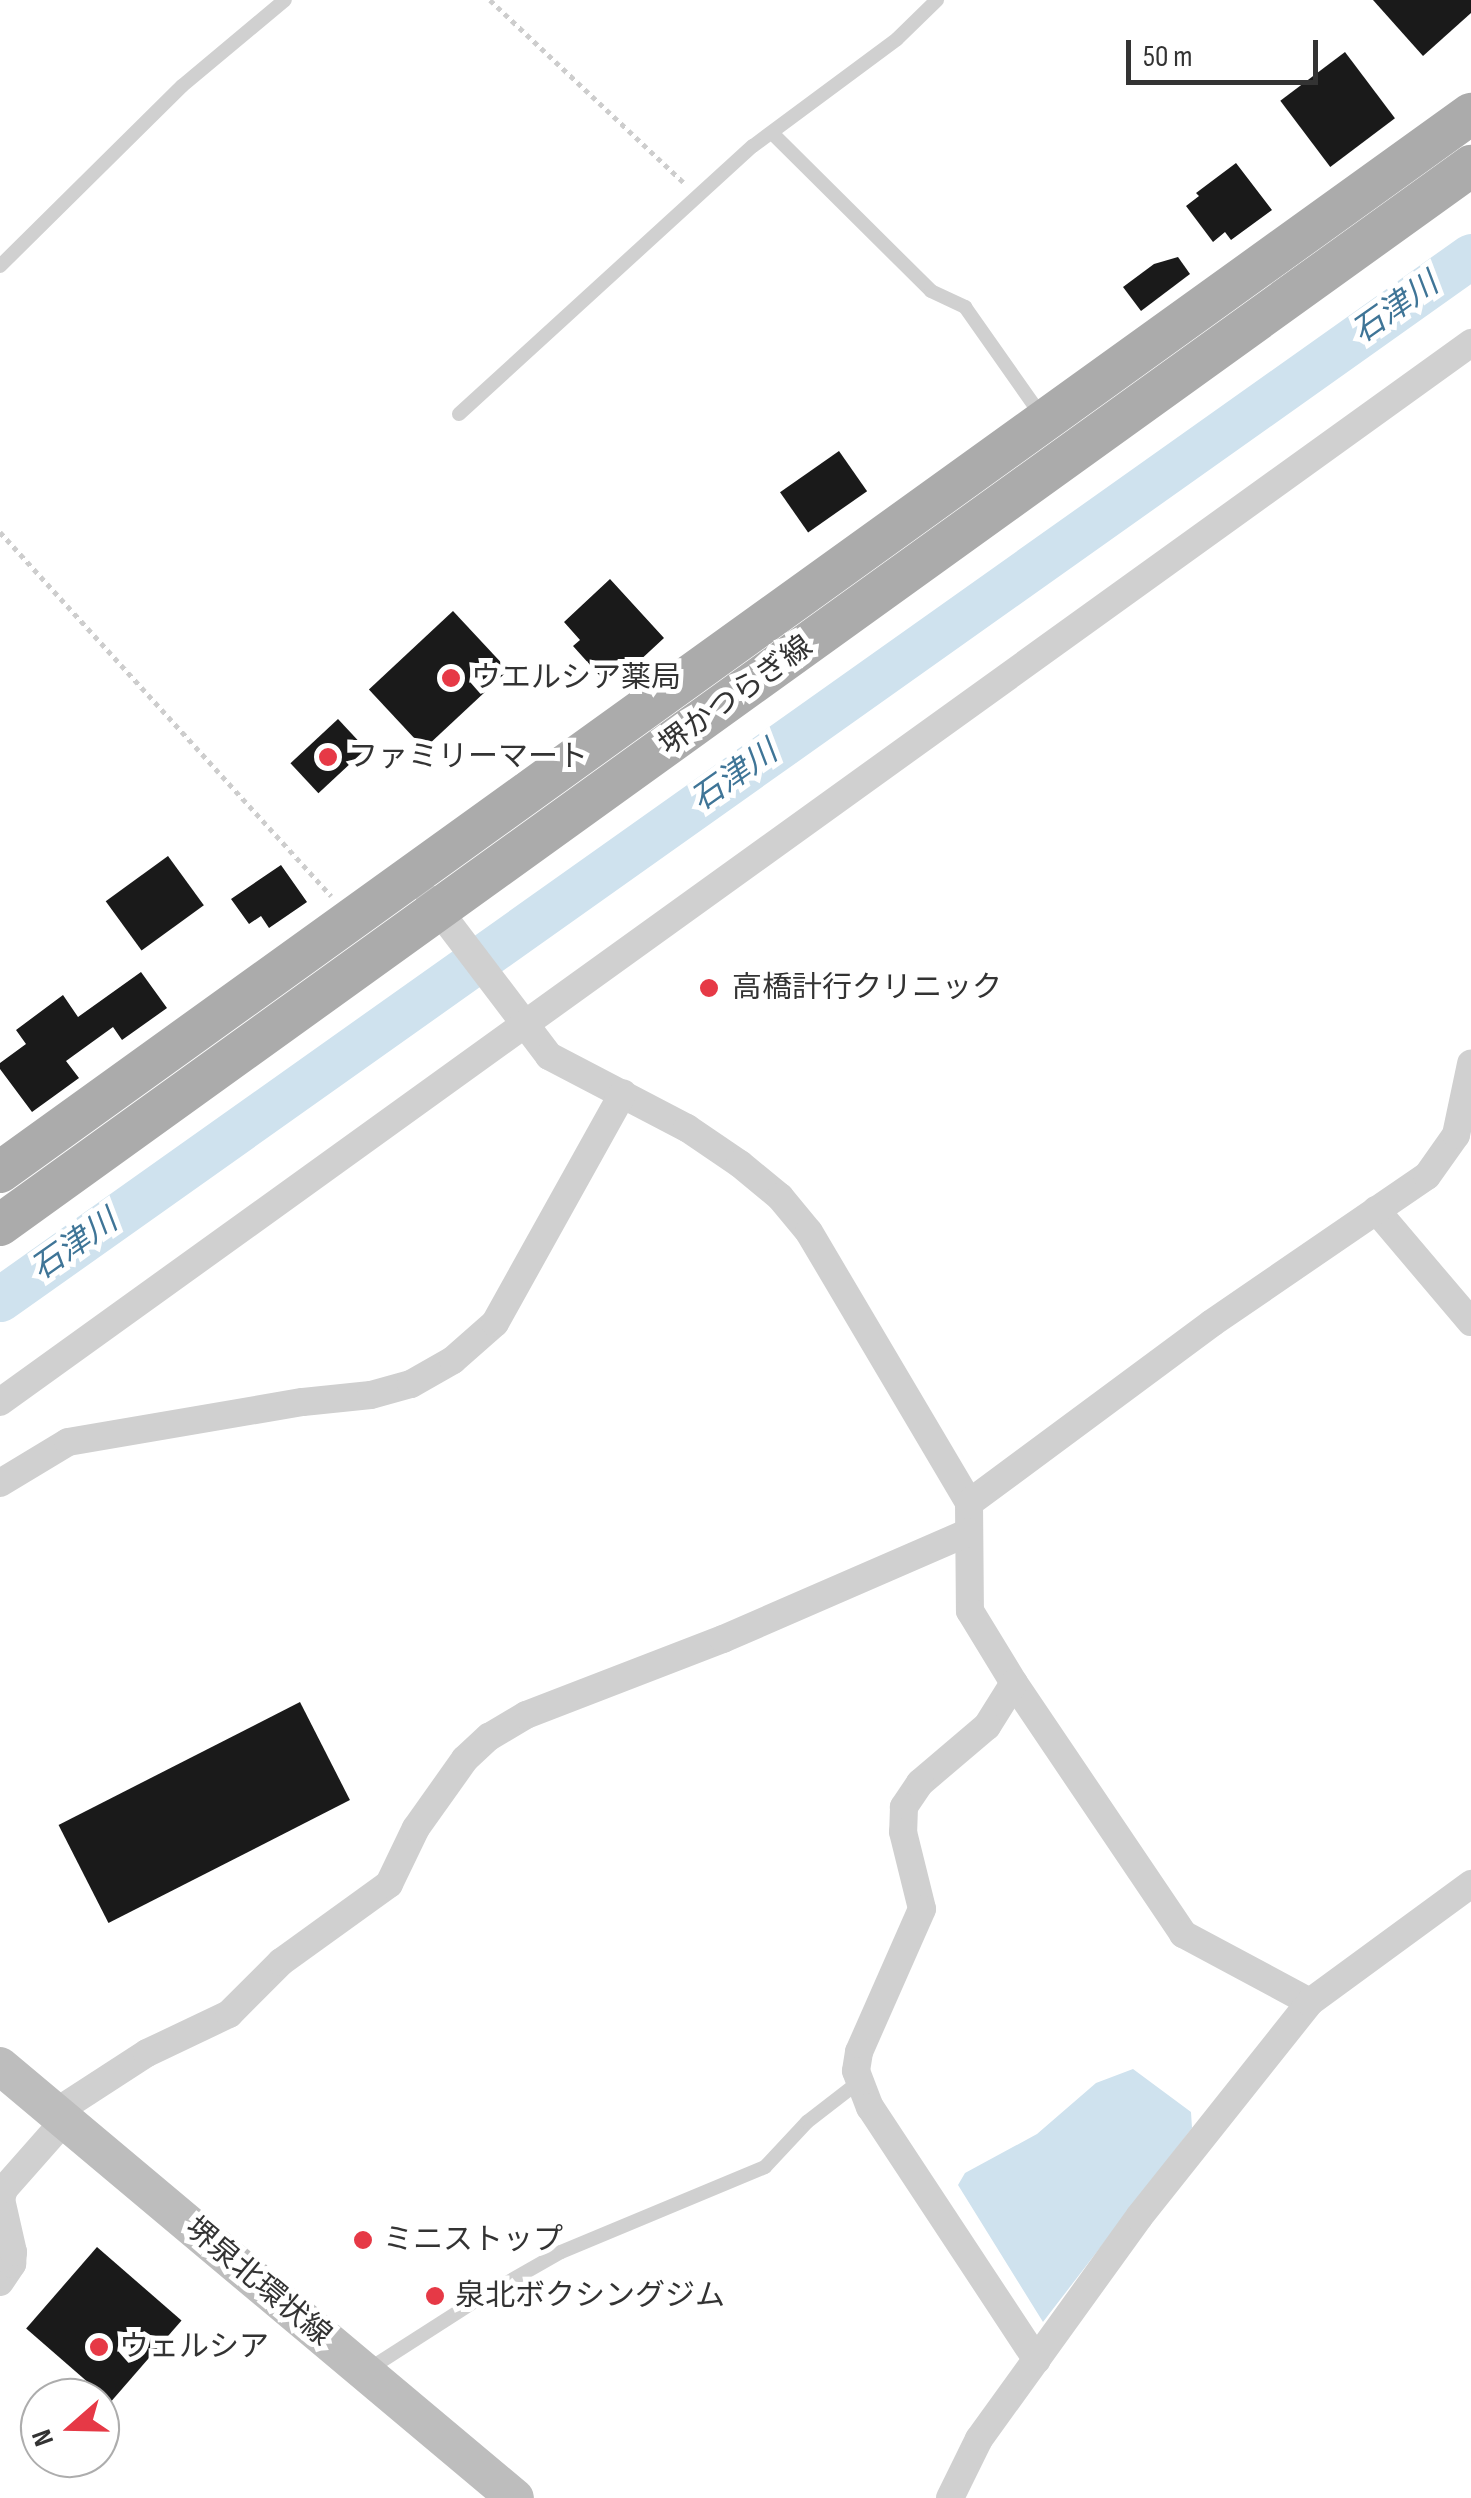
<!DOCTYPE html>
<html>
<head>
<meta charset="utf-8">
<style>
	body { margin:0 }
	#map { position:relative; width:1471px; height:2498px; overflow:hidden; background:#fff; font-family:"Sofia Sans Condensed","Noto Sans JP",sans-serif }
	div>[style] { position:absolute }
	.water>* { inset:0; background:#cfe2ee }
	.river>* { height:45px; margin:-22.5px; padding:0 22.5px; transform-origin:22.5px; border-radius:22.5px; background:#cfe2ee }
	.building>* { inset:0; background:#1a1a1a; transform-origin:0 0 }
	.path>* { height:5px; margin-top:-2.5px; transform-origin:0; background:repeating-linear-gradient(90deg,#cdcdcd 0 5px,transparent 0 10px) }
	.lane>* { height:14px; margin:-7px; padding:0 7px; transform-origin:7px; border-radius:7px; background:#d0d0d0 }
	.street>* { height:28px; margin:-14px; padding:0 14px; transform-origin:14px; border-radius:14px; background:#d0d0d0 }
	.secondary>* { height:38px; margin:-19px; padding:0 19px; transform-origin:19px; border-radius:19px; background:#bdbdbd }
	.primary>* { height:42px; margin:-21px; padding:0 21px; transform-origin:21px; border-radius:21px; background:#ababab }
	.dots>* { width:28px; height:28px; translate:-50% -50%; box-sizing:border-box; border:5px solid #fff; border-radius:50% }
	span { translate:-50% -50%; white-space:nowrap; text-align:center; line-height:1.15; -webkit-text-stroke:10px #fff; paint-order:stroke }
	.poi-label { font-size:30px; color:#333 }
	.left { translate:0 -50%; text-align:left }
	.street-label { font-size:30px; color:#333 }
	.water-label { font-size:32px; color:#3f7597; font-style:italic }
	.north { position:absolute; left:20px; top:2378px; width:100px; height:100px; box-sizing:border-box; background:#fff; border:2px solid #adadad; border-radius:50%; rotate:250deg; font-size:28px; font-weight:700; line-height:40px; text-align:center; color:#333 }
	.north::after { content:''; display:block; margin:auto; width:35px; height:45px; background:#e63946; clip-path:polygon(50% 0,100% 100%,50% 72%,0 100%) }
	.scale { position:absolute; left:1126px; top:40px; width:192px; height:45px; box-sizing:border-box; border:5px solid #333; border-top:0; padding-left:12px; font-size:30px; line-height:35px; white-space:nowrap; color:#333; -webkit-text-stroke:8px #fff; paint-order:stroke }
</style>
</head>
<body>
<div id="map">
	<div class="water">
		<i style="clip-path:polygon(1133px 2069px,1191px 2112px,1192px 2128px,1043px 2322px,958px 2185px,965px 2173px,1037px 2134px,1096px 2083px)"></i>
	</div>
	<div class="river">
		<i style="left:0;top:1299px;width:1803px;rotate:-35.34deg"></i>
	</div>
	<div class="building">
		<i style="clip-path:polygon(1373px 0,1471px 0,1471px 13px,1423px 56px)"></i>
		<i style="left:1345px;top:52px;width:83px;height:81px;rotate:53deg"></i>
		<i style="clip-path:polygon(1236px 163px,1272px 210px,1231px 240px,1225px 232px,1213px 242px,1186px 206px,1199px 196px,1196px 193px)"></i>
		<i style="clip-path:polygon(1178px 257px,1190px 274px,1141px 311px,1123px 287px,1154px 264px)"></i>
		<i style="left:839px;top:451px;width:49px;height:72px;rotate:55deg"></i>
		<i style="clip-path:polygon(610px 579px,664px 638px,623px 676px,615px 677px,608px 669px,600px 676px,573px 646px,580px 640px,564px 622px)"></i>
		<i style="left:453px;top:611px;width:81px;height:115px;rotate:47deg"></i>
		<i style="left:338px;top:719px;width:41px;height:65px;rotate:47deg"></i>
		<i style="left:168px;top:856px;width:61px;height:77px;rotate:54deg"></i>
		<i style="clip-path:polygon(281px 865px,307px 902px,269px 928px,261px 916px,249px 924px,231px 899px)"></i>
		<i style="clip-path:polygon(141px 972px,167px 1008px,122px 1040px,113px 1027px,66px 1061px,79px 1078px,32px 1112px,0 1069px,0 1063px,26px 1044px,16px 1030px,63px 995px,78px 1017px)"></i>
		<i style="left:300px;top:1702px;width:110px;height:271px;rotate:63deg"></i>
		<i style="left:97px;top:2247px;width:112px;height:108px;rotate:41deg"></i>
	</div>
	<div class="path">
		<i style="left:490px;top:0;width:268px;rotate:43.3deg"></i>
		<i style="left:0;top:532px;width:492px;rotate:47.7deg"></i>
	</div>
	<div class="lane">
		<i style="left:772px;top:133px;width:224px;rotate:44.8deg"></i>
		<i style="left:931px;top:291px;width:38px;rotate:25deg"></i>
		<i style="left:965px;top:307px;width:132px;rotate:54.9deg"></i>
		<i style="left:0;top:266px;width:256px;rotate:-44.7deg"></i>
		<i style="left:182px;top:86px;width:134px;rotate:-39.9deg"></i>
		<i style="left:459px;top:414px;width:398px;rotate:-42.4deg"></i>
		<i style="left:753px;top:146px;width:179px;rotate:-36.6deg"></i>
		<i style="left:897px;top:39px;width:56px;rotate:-44.3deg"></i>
		<i style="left:366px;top:2371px;width:130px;rotate:-32.7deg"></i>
		<i style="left:475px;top:2301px;width:99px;rotate:-29.7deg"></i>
		<i style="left:561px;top:2252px;width:221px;rotate:-22.6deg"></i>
		<i style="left:765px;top:2167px;width:62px;rotate:-47deg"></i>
		<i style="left:807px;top:2122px;width:67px;rotate:-37.7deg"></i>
	</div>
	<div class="street">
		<i style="left:430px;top:899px;width:197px;rotate:52.8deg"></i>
		<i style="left:549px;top:1056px;width:156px;rotate:27.6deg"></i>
		<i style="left:687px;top:1128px;width:64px;rotate:34.2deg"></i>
		<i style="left:740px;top:1164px;width:52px;rotate:39.5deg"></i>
		<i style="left:780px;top:1197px;width:45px;rotate:50.4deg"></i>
		<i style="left:809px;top:1232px;width:315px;rotate:59.4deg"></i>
		<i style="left:969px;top:1503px;width:108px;rotate:89.5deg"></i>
		<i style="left:970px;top:1611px;width:84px;rotate:58.6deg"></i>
		<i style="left:1014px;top:1683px;width:303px;rotate:56deg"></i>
		<i style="left:1183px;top:1934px;width:144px;rotate:28.2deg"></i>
		<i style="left:1376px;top:1210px;width:147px;rotate:49.7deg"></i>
		<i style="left:0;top:1402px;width:1813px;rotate:-35.75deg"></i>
		<i style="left:0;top:1483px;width:79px;rotate:-31.1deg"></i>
		<i style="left:68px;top:1442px;width:238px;rotate:-9.7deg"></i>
		<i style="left:303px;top:1402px;width:68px;rotate:-5.9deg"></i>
		<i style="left:371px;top:1395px;width:41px;rotate:-15.4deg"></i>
		<i style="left:411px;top:1384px;width:48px;rotate:-29.7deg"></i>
		<i style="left:453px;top:1360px;width:56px;rotate:-41.4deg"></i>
		<i style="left:495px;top:1323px;width:263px;rotate:-60.9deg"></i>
		<i style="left:969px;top:1503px;width:302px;rotate:-36.5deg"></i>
		<i style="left:1212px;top:1323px;width:260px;rotate:-34.4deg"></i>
		<i style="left:1427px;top:1176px;width:50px;rotate:-54.7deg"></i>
		<i style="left:1456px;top:1135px;width:73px;rotate:-78.1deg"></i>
		<i style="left:1014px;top:1683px;width:51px;rotate:122.1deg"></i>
		<i style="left:987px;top:1726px;width:88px;rotate:139.6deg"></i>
		<i style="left:920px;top:1783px;width:29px;rotate:124deg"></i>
		<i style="left:904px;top:1807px;width:25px;rotate:92deg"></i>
		<i style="left:903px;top:1832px;width:79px;rotate:76.1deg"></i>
		<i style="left:922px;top:1909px;width:156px;rotate:113.8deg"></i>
		<i style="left:859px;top:2052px;width:19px;rotate:99deg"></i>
		<i style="left:856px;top:2071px;width:39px;rotate:69deg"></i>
		<i style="left:870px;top:2107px;width:303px;rotate:56.6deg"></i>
		<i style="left:56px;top:2112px;width:108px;rotate:-33deg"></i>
		<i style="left:147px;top:2053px;width:91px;rotate:-25.4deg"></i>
		<i style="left:229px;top:2014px;width:74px;rotate:-45deg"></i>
		<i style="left:281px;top:1962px;width:133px;rotate:-35.8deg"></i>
		<i style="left:389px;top:1884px;width:62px;rotate:-64.3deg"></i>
		<i style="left:416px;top:1828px;width:85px;rotate:-54.6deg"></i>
		<i style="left:465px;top:1759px;width:33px;rotate:-43deg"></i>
		<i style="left:489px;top:1737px;width:43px;rotate:-30.7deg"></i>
		<i style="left:526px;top:1715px;width:211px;rotate:-21.1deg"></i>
		<i style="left:723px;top:1639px;width:268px;rotate:-23.5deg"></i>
		<i style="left:0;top:2282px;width:22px;rotate:-56deg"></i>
		<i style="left:12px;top:2264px;width:12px;rotate:-85deg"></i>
		<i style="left:13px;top:2252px;width:54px;rotate:-102.8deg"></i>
		<i style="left:1px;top:2199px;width:10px;rotate:-73deg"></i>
		<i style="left:4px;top:2189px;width:92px;rotate:-48.5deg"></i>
		<i style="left:950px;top:2498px;width:66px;rotate:-63.8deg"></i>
		<i style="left:979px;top:2439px;width:274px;rotate:-54.2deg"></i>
		<i style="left:1139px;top:2217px;width:275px;rotate:-51.5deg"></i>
		<i style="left:1310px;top:2002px;width:200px;rotate:-36.2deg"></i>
	</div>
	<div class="secondary">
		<i style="left:0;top:2066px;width:672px;rotate:39.99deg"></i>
	</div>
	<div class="primary">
		<i style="left:0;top:1172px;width:1812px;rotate:-35.73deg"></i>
		<i style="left:0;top:1225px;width:1813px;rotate:-35.75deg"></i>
	</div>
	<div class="dots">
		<i style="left:451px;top:678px;background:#e63946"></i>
		<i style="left:328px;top:757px;background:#e63946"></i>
		<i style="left:709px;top:988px;background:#e63946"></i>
		<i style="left:363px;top:2240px;background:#e63946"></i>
		<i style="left:435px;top:2296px;background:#e63946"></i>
		<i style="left:99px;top:2347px;background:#e63946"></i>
	</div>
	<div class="poi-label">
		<span class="left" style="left:471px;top:678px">ウエルシア薬局</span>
		<span class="left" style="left:348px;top:757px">ファミリーマート</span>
		<span class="left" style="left:732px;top:988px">高橋計行クリニック</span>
		<span class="left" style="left:383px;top:2240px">ミニストップ</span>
		<span class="left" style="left:455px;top:2296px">泉北ボクシングジム</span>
		<span class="left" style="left:119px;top:2347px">ウェルシア</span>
	</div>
	<div class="street-label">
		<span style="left:736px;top:696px;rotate:-36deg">堺かつらぎ線</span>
		<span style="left:258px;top:2282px;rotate:40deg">堺泉北環状線</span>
	</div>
	<div class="water-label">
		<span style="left:1396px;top:309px;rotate:-35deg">石津川</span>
		<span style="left:735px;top:777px;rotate:-35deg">石津川</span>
		<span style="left:75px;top:1246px;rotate:-35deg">石津川</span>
	</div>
	<div class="north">N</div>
	<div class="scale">50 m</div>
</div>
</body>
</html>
